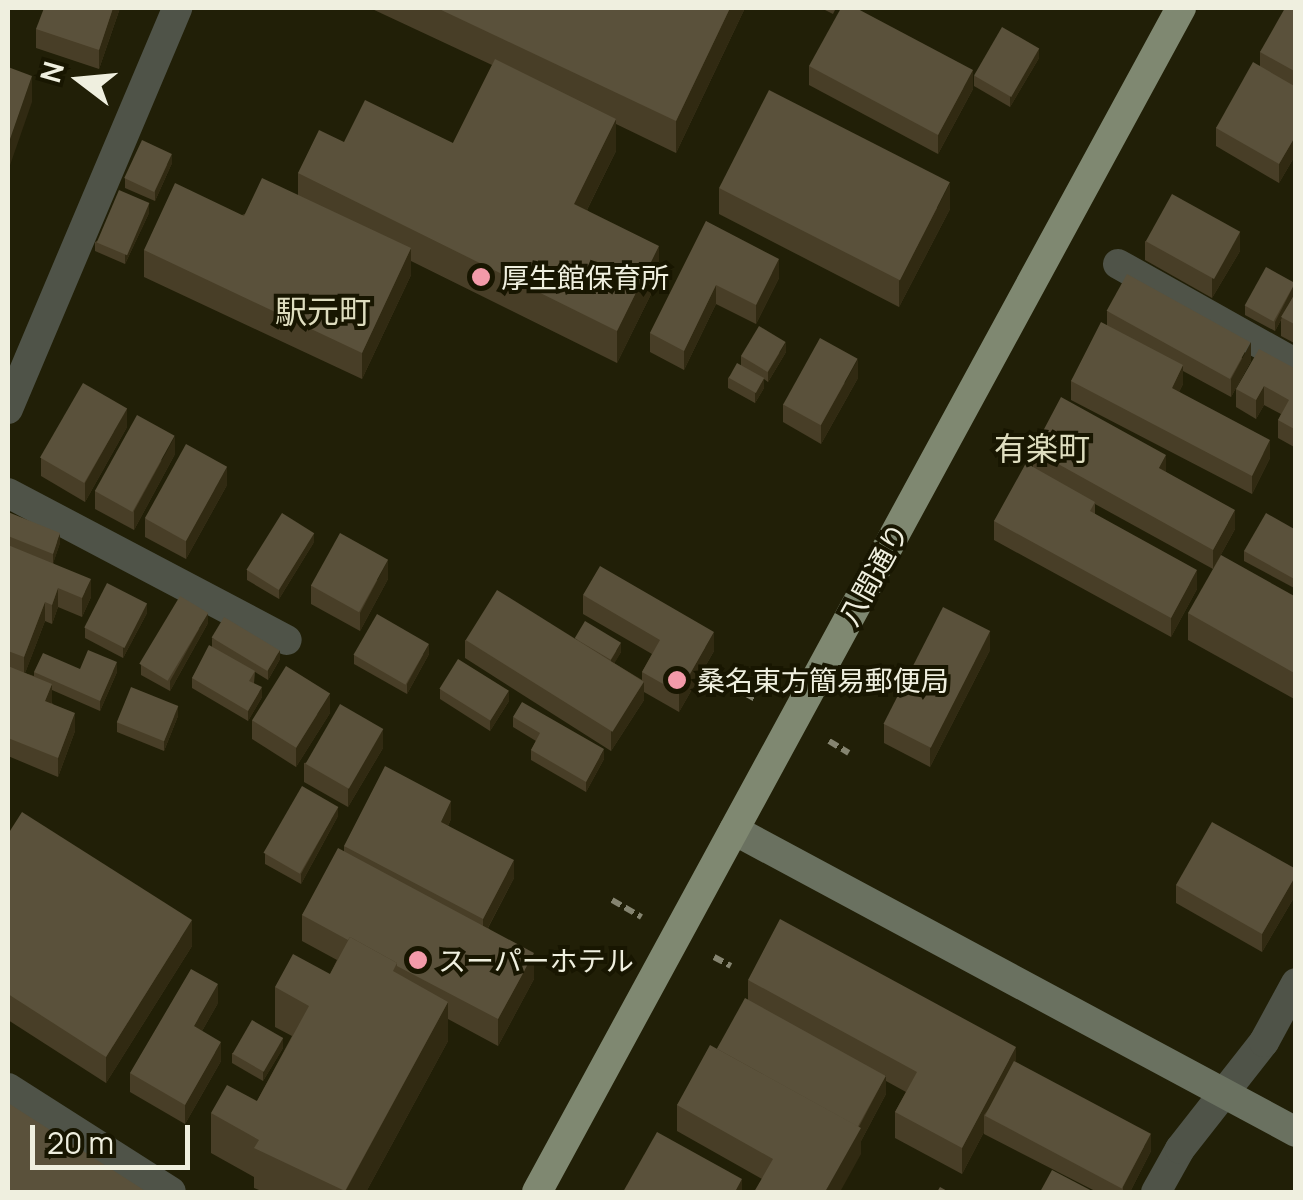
<!DOCTYPE html>
<html>
<head>
<meta charset="utf-8">
<style>
	body { margin:0 }
	#map { position:relative; width:1303px; height:1200px; overflow:hidden; background:#211f07; font-family:Manrope,"Noto Sans JP",sans-serif }
	div>[style] { position:absolute }
	.path>* { height:6px; margin-top:-3px; transform-origin:0; background:repeating-linear-gradient(90deg,#858470 0 10px,transparent 0 15px) }
	.street>* { height:30px; margin:-15px; padding:0 15px; transform-origin:15px; border-radius:15px; background:#4f5348 }
	.secondary>* { height:30px; margin:-15px; padding:0 15px; transform-origin:15px; border-radius:15px; background:#6a7160 }
	.primary>* { height:30px; margin:-15px; padding:0 15px; transform-origin:15px; border-radius:15px; background:#7f8871 }
	.wall>* { inset:0; background:#483e27 }
	.shaded-wall>* { inset:0; background:#312a12 }
	.building>* { inset:0; background:#5a513b; transform-origin:0 0 }
	.dots>* { width:28px; height:28px; translate:-50% -50%; box-sizing:border-box; border:5px solid #181601; border-radius:50% }
	span { translate:-50% -50%; white-space:nowrap; text-align:center; line-height:1.15; -webkit-text-stroke:8px #181601; paint-order:stroke }
	.poi-label { font-size:28px; color:#efefdf }
	.left { translate:0 -50%; text-align:left }
	.street-label { font-size:28px; color:#efefdf }
	.quarter-label { font-size:32px; color:#deddbf }
	.frame { position:absolute; inset:0; border:10px solid #efefdf; pointer-events:none }
	.north { position:absolute; left:30px; top:30px; width:100px; height:100px; -webkit-text-stroke:8px #181601; paint-order:stroke; rotate:286deg; font-size:28px; font-weight:700; line-height:40px; text-align:center; color:#efefdf }
	.north::after { content:''; display:block; margin:auto; width:35px; height:45px; background:#efefdf; clip-path:polygon(50% 0,100% 100%,50% 72%,0 100%) }
	.scale { position:absolute; left:30px; top:1125px; width:160px; height:45px; box-sizing:border-box; border:5px solid #efefdf; border-top:0; padding-left:12px; font-size:30px; line-height:35px; white-space:nowrap; color:#efefdf; -webkit-text-stroke:8px #181601; paint-order:stroke }
</style>
</head>
<body>
<div id="map">
	<div class="path">
		<i style="left:732px;top:686px;width:29px;rotate:29deg"></i>
		<i style="left:829px;top:741px;width:23px;rotate:31deg"></i>
		<i style="left:612px;top:900px;width:34px;rotate:30deg"></i>
		<i style="left:714px;top:957px;width:19px;rotate:28deg"></i>
	</div>
	<div class="street">
		<i style="left:1118px;top:264px;width:204px;rotate:29.3deg"></i>
		<i style="left:8px;top:409px;width:435px;rotate:-67.1deg"></i>
		<i style="left:8px;top:493px;width:315px;rotate:27.8deg"></i>
		<i style="left:8px;top:1088px;width:193px;rotate:32.5deg"></i>
		<i style="left:1156px;top:1192px;width:49px;rotate:-60.8deg"></i>
		<i style="left:1180px;top:1149px;width:136px;rotate:-51.9deg"></i>
		<i style="left:1264px;top:1042px;width:67px;rotate:-61.5deg"></i>
	</div>
	<div class="secondary">
		<i style="left:734px;top:830px;width:638px;rotate:28.25deg"></i>
	</div>
	<div class="primary">
		<i style="left:537px;top:1192px;width:1348px;rotate:-61.46deg"></i>
	</div>
	<div class="wall">
		<i style="clip-path:polygon(120px 8px,99px 69px,36px 48px,36px 29px)"></i>
		<i style="clip-path:polygon(370px 8px,745px 8px,676px 153px,616px 124px,616px 151px,587px 210px,659px 278px,617px 363px,411px 261px,411px 275px,362px 379px,144px 277px,144px 250px,298px 195px,298px 173px,344px 142px,453px 143px,492px 65px)"></i>
		<i style="clip-path:polygon(821px 8px,836px 8px,833px 14px)"></i>
		<i style="clip-path:polygon(1296px 8px,1296px 154px,1279px 183px,1216px 146px,1216px 128px,1260px 66px,1260px 52px)"></i>
		<i style="clip-path:polygon(1039px 58px,1010px 107px,974px 86px,974px 76px)"></i>
		<i style="clip-path:polygon(809px 66px,973px 89px,938px 154px,809px 85px)"></i>
		<i style="clip-path:polygon(172px 163px,155px 201px,125px 188px,125px 178px)"></i>
		<i style="clip-path:polygon(719px 188px,950px 209px,899px 307px,719px 214px)"></i>
		<i style="clip-path:polygon(149px 213px,125px 264px,95px 251px,95px 242px)"></i>
		<i style="clip-path:polygon(706px 221px,779px 278px,756px 324px,716px 304px,684px 370px,650px 352px,650px 333px)"></i>
		<i style="clip-path:polygon(1145px 241px,1240px 251px,1212px 298px,1145px 260px)"></i>
		<i style="clip-path:polygon(1295px 283px,1296px 344px,1281px 336px,1281px 320px,1275px 331px,1245px 315px,1245px 306px)"></i>
		<i style="clip-path:polygon(1107px 311px,1251px 361px,1231px 397px,1183px 371px,1183px 384px,1179px 392px,1270px 458px,1252px 494px,1071px 400px,1071px 381px,1107px 325px)"></i>
		<i style="clip-path:polygon(786px 352px,768px 382px,764px 379px,764px 388px,755px 403px,728px 388px,728px 378px,741px 365px,741px 356px)"></i>
		<i style="clip-path:polygon(1296px 369px,1296px 448px,1278px 438px,1278px 420px,1281px 414px,1264px 405px,1256px 419px,1236px 407px,1236px 389px)"></i>
		<i style="clip-path:polygon(858px 378px,821px 444px,783px 422px,783px 404px)"></i>
		<i style="clip-path:polygon(127px 427px,85px 502px,41px 476px,41px 458px)"></i>
		<i style="clip-path:polygon(1033px 450px,1166px 472px,1235px 529px,1213px 569px,1095px 504px,1095px 514px,1197px 589px,1171px 637px,994px 540px,994px 521px,1033px 467px)"></i>
		<i style="clip-path:polygon(175px 454px,134px 530px,95px 509px,95px 491px)"></i>
		<i style="clip-path:polygon(227px 485px,186px 559px,145px 537px,145px 519px)"></i>
		<i style="clip-path:polygon(8px 512px,60px 543px,53px 563px,91px 597px,82px 617px,58px 607px,52px 624px,45px 621px,25px 673px,34px 676px,34px 672px,80px 669px,117px 672px,100px 711px,52px 690px,52px 703px,75px 731px,58px 777px,8px 756px)"></i>
		<i style="clip-path:polygon(1296px 530px,1296px 589px,1244px 561px,1244px 551px)"></i>
		<i style="clip-path:polygon(314px 542px,279px 599px,247px 580px,247px 570px)"></i>
		<i style="clip-path:polygon(388px 579px,360px 631px,311px 604px,311px 585px)"></i>
		<i style="clip-path:polygon(583px 595px,714px 651px,679px 712px,644px 692px,644px 700px,611px 751px,465px 658px,465px 640px,575px 639px,621px 652px,614px 663px,642px 680px,642px 672px,652px 654px,583px 614px)"></i>
		<i style="clip-path:polygon(1296px 597px,1296px 700px,1188px 640px,1188px 613px)"></i>
		<i style="clip-path:polygon(147px 613px,123px 658px,85px 638px,85px 628px)"></i>
		<i style="clip-path:polygon(208px 623px,170px 691px,141px 675px,141px 665px)"></i>
		<i style="clip-path:polygon(212px 638px,280px 659px,268px 680px,255px 672px,254px 683px,262px 697px,248px 721px,192px 688px,192px 678px,212px 647px)"></i>
		<i style="clip-path:polygon(990px 650px,930px 767px,884px 743px,884px 724px)"></i>
		<i style="clip-path:polygon(429px 654px,407px 694px,354px 664px,354px 655px)"></i>
		<i style="clip-path:polygon(440px 689px,509px 701px,490px 731px,440px 699px)"></i>
		<i style="clip-path:polygon(330px 713px,296px 767px,252px 739px,252px 720px)"></i>
		<i style="clip-path:polygon(178px 716px,164px 751px,117px 732px,117px 722px)"></i>
		<i style="clip-path:polygon(513px 717px,604px 759px,586px 792px,531px 760px,531px 750px,536px 741px,513px 727px)"></i>
		<i style="clip-path:polygon(383px 748px,348px 807px,304px 782px,304px 763px)"></i>
		<i style="clip-path:polygon(338px 816px,301px 884px,265px 864px,265px 854px)"></i>
		<i style="clip-path:polygon(451px 819px,448px 826px,514px 878px,488px 928px,534px 979px,498px 1046px,448px 1019px,448px 1041px,366px 1192px,264px 1192px,254px 1188px,254px 1177px,211px 1153px,211px 1113px,257px 1101px,292px 1036px,275px 1027px,275px 987px,330px 974px,337px 960px,302px 941px,302px 915px,344px 851px,344px 846px)"></i>
		<i style="clip-path:polygon(8px 834px,192px 946px,106px 1083px,8px 1020px)"></i>
		<i style="clip-path:polygon(1296px 869px,1296px 894px,1262px 952px,1176px 903px,1176px 885px)"></i>
		<i style="clip-path:polygon(748px 980px,1016px 1062px,1151px 1151px,1130px 1192px,1097px 1192px,984px 1134px,984px 1132px,962px 1174px,895px 1138px,895px 1112px,906px 1092px,886px 1081px,886px 1094px,861px 1141px,861px 1154px,762px 1179px,677px 1131px,677px 1105px,717px 1049px,748px 999px)"></i>
		<i style="clip-path:polygon(218px 1003px,202px 1031px,221px 1061px,185px 1124px,130px 1092px,130px 1073px)"></i>
		<i style="clip-path:polygon(283px 1048px,263px 1081px,232px 1063px,232px 1053px)"></i>
	</div>
	<div class="shaded-wall">
		<i style="clip-path:polygon(113px 8px,120px 8px,99px 69px,99px 50px)"></i>
		<i style="clip-path:polygon(730px 8px,745px 8px,676px 153px,676px 121px)"></i>
		<i style="clip-path:polygon(1039px 48px,1039px 58px,1010px 107px,1010px 97px)"></i>
		<i style="clip-path:polygon(973px 70px,973px 89px,938px 154px,938px 135px)"></i>
		<i style="clip-path:polygon(32px 76px,32px 102px,8px 171px,8px 145px)"></i>
		<i style="clip-path:polygon(616px 119px,616px 151px,574px 236px,574px 204px)"></i>
		<i style="clip-path:polygon(1296px 135px,1296px 154px,1279px 183px,1279px 164px)"></i>
		<i style="clip-path:polygon(172px 154px,172px 163px,155px 201px,155px 191px)"></i>
		<i style="clip-path:polygon(950px 183px,950px 209px,899px 307px,899px 281px)"></i>
		<i style="clip-path:polygon(149px 203px,149px 213px,125px 264px,125px 255px)"></i>
		<i style="clip-path:polygon(1240px 232px,1240px 251px,1212px 298px,1212px 279px)"></i>
		<i style="clip-path:polygon(659px 246px,659px 278px,617px 363px,617px 331px)"></i>
		<i style="clip-path:polygon(411px 248px,411px 275px,362px 379px,362px 353px)"></i>
		<i style="clip-path:polygon(779px 259px,779px 278px,756px 324px,756px 305px)"></i>
		<i style="clip-path:polygon(1295px 283px,1295px 293px,1275px 331px,1275px 322px)"></i>
		<i style="clip-path:polygon(716px 285px,716px 304px,684px 370px,684px 351px)"></i>
		<i style="clip-path:polygon(786px 342px,786px 352px,768px 382px,768px 372px)"></i>
		<i style="clip-path:polygon(1251px 342px,1251px 361px,1231px 397px,1231px 379px)"></i>
		<i style="clip-path:polygon(858px 359px,858px 378px,821px 444px,821px 425px)"></i>
		<i style="clip-path:polygon(1183px 365px,1183px 384px,1172px 406px,1172px 388px)"></i>
		<i style="clip-path:polygon(764px 378px,764px 388px,755px 403px,755px 393px)"></i>
		<i style="clip-path:polygon(1264px 386px,1264px 405px,1256px 419px,1256px 400px)"></i>
		<i style="clip-path:polygon(127px 408px,127px 427px,85px 502px,85px 483px)"></i>
		<i style="clip-path:polygon(175px 436px,175px 454px,134px 530px,134px 511px)"></i>
		<i style="clip-path:polygon(1270px 440px,1270px 458px,1252px 494px,1252px 476px)"></i>
		<i style="clip-path:polygon(1166px 455px,1166px 474px,1159px 468px)"></i>
		<i style="clip-path:polygon(227px 467px,227px 485px,186px 559px,186px 540px)"></i>
		<i style="clip-path:polygon(1235px 510px,1235px 529px,1213px 569px,1213px 550px)"></i>
		<i style="clip-path:polygon(60px 533px,60px 543px,53px 564px,53px 554px)"></i>
		<i style="clip-path:polygon(314px 533px,314px 542px,279px 599px,279px 590px)"></i>
		<i style="clip-path:polygon(388px 560px,388px 579px,360px 631px,360px 613px)"></i>
		<i style="clip-path:polygon(1197px 570px,1197px 589px,1171px 637px,1171px 618px)"></i>
		<i style="clip-path:polygon(91px 579px,91px 597px,82px 617px,82px 598px)"></i>
		<i style="clip-path:polygon(58px 588px,58px 607px,52px 624px,52px 605px)"></i>
		<i style="clip-path:polygon(45px 602px,45px 621px,24px 676px,24px 657px)"></i>
		<i style="clip-path:polygon(147px 603px,147px 613px,123px 658px,123px 648px)"></i>
		<i style="clip-path:polygon(208px 613px,208px 623px,170px 691px,170px 681px)"></i>
		<i style="clip-path:polygon(990px 631px,990px 650px,930px 767px,930px 748px)"></i>
		<i style="clip-path:polygon(714px 632px,714px 651px,679px 712px,679px 693px)"></i>
		<i style="clip-path:polygon(621px 643px,621px 652px,611px 669px,611px 660px)"></i>
		<i style="clip-path:polygon(429px 644px,429px 654px,407px 694px,407px 684px)"></i>
		<i style="clip-path:polygon(280px 650px,280px 659px,268px 680px,268px 670px)"></i>
		<i style="clip-path:polygon(117px 662px,117px 672px,100px 711px,100px 701px)"></i>
		<i style="clip-path:polygon(644px 682px,644px 700px,611px 751px,611px 732px)"></i>
		<i style="clip-path:polygon(52px 684px,52px 702px,45px 720px,45px 701px)"></i>
		<i style="clip-path:polygon(262px 687px,262px 697px,248px 721px,248px 711px)"></i>
		<i style="clip-path:polygon(509px 691px,509px 701px,490px 731px,490px 721px)"></i>
		<i style="clip-path:polygon(330px 694px,330px 713px,296px 767px,296px 748px)"></i>
		<i style="clip-path:polygon(178px 706px,178px 716px,164px 751px,164px 741px)"></i>
		<i style="clip-path:polygon(75px 713px,75px 731px,58px 777px,58px 758px)"></i>
		<i style="clip-path:polygon(383px 729px,383px 748px,348px 807px,348px 788px)"></i>
		<i style="clip-path:polygon(604px 749px,604px 759px,586px 792px,586px 782px)"></i>
		<i style="clip-path:polygon(451px 801px,451px 819px,441px 841px,441px 822px)"></i>
		<i style="clip-path:polygon(338px 807px,338px 816px,301px 884px,301px 874px)"></i>
		<i style="clip-path:polygon(514px 860px,514px 878px,483px 937px,483px 919px)"></i>
		<i style="clip-path:polygon(1296px 875px,1296px 894px,1262px 952px,1262px 934px)"></i>
		<i style="clip-path:polygon(192px 920px,192px 946px,106px 1083px,106px 1057px)"></i>
		<i style="clip-path:polygon(534px 953px,534px 979px,498px 1046px,498px 1019px)"></i>
		<i style="clip-path:polygon(218px 984px,218px 1003px,194px 1045px,194px 1026px)"></i>
		<i style="clip-path:polygon(448px 1002px,448px 1041px,366px 1192px,345px 1192px)"></i>
		<i style="clip-path:polygon(283px 1038px,283px 1048px,263px 1081px,263px 1071px)"></i>
		<i style="clip-path:polygon(221px 1042px,221px 1061px,185px 1124px,185px 1105px)"></i>
		<i style="clip-path:polygon(1016px 1047px,1016px 1073px,984px 1115px,984px 1132px,962px 1174px,962px 1148px)"></i>
		<i style="clip-path:polygon(886px 1075px,886px 1094px,861px 1141px,861px 1154px,840px 1192px,825px 1192px)"></i>
		<i style="clip-path:polygon(1151px 1133px,1151px 1151px,1130px 1192px,1123px 1192px,1123px 1187px)"></i>
		<i style="clip-path:polygon(742px 1179px,742px 1192px,735px 1192px)"></i>
	</div>
	<div class="building">
		<i style="clip-path:polygon(44px 8px,113px 8px,99px 50px,36px 29px)"></i>
		<i style="clip-path:polygon(437px 8px,730px 8px,676px 121px)"></i>
		<i style="clip-path:polygon(841px 8px,856px 8px,973px 70px,938px 135px,809px 66px)"></i>
		<i style="clip-path:polygon(1285px 8px,1296px 8px,1296px 72px,1260px 52px)"></i>
		<i style="left:1002px;top:27px;width:43px;height:56px;rotate:30deg"></i>
		<i style="clip-path:polygon(495px 59px,616px 119px,574px 204px,659px 246px,617px 331px,298px 173px,319px 130px,344px 142px,365px 100px,453px 143px)"></i>
		<i style="clip-path:polygon(1253px 62px,1296px 87px,1296px 135px,1279px 164px,1216px 128px)"></i>
		<i style="clip-path:polygon(8px 67px,32px 76px,8px 145px)"></i>
		<i style="left:769px;top:90px;width:203px;height:110px;rotate:27deg"></i>
		<i style="left:142px;top:140px;width:33px;height:42px;rotate:25deg"></i>
		<i style="clip-path:polygon(262px 178px,411px 248px,362px 353px,144px 250px,175px 183px,244px 216px)"></i>
		<i style="left:119px;top:190px;width:33px;height:57px;rotate:23deg"></i>
		<i style="left:1172px;top:194px;width:78px;height:54px;rotate:29deg"></i>
		<i style="clip-path:polygon(706px 221px,779px 259px,756px 305px,716px 285px,684px 351px,650px 333px)"></i>
		<i style="left:1266px;top:267px;width:33px;height:44px;rotate:29deg"></i>
		<i style="left:1127px;top:274px;width:141px;height:42px;rotate:29deg"></i>
		<i style="clip-path:polygon(1296px 292px,1296px 325px,1281px 317px)"></i>
		<i style="clip-path:polygon(1101px 322px,1183px 365px,1172px 388px,1270px 440px,1252px 476px,1071px 381px)"></i>
		<i style="left:759px;top:326px;width:31px;height:35px;rotate:31deg"></i>
		<i style="left:820px;top:338px;width:43px;height:76px;rotate:29deg"></i>
		<i style="clip-path:polygon(1259px 349px,1296px 369px,1296px 430px,1278px 420px,1289px 400px,1264px 386px,1256px 400px,1236px 389px)"></i>
		<i style="left:737px;top:363px;width:31px;height:17px;rotate:29deg"></i>
		<i style="left:83px;top:383px;width:51px;height:86px;rotate:30deg"></i>
		<i style="clip-path:polygon(1061px 397px,1166px 455px,1159px 468px,1235px 510px,1213px 550px,1033px 450px)"></i>
		<i style="left:137px;top:415px;width:43px;height:87px;rotate:29deg"></i>
		<i style="left:186px;top:444px;width:47px;height:85px;rotate:29deg"></i>
		<i style="clip-path:polygon(1026px 463px,1095px 502px,1090px 511px,1197px 570px,1171px 618px,994px 521px)"></i>
		<i style="clip-path:polygon(8px 512px,60px 533px,53px 554px,8px 536px)"></i>
		<i style="left:282px;top:513px;width:38px;height:67px;rotate:32deg"></i>
		<i style="clip-path:polygon(1266px 513px,1296px 530px,1296px 580px,1244px 551px)"></i>
		<i style="left:340px;top:533px;width:55px;height:60px;rotate:29deg"></i>
		<i style="clip-path:polygon(8px 545px,91px 579px,82px 598px,58px 588px,52px 605px,45px 602px,24px 657px,8px 651px)"></i>
		<i style="clip-path:polygon(1221px 555px,1296px 597px,1296px 674px,1188px 613px)"></i>
		<i style="clip-path:polygon(600px 566px,714px 632px,679px 693px,642px 672px,660px 640px,583px 595px)"></i>
		<i style="left:107px;top:583px;width:45px;height:50px;rotate:27deg"></i>
		<i style="left:497px;top:590px;width:173px;height:59px;rotate:32deg"></i>
		<i style="left:180px;top:596px;width:33px;height:79px;rotate:31deg"></i>
		<i style="left:943px;top:607px;width:53px;height:131px;rotate:27deg"></i>
		<i style="left:377px;top:614px;width:60px;height:47px;rotate:30deg"></i>
		<i style="left:224px;top:617px;width:65px;height:24px;rotate:31deg"></i>
		<i style="left:585px;top:621px;width:42px;height:20px;rotate:31deg"></i>
		<i style="clip-path:polygon(209px 645px,255px 671px,249px 681px,262px 687px,248px 711px,192px 678px)"></i>
		<i style="clip-path:polygon(88px 650px,117px 662px,100px 701px,34px 672px,43px 653px,80px 669px)"></i>
		<i style="left:458px;top:659px;width:60px;height:35px;rotate:32deg"></i>
		<i style="clip-path:polygon(8px 666px,52px 684px,45px 701px,75px 713px,58px 758px,8px 738px)"></i>
		<i style="left:286px;top:666px;width:52px;height:64px;rotate:32deg"></i>
		<i style="left:131px;top:687px;width:51px;height:38px;rotate:22deg"></i>
		<i style="clip-path:polygon(522px 702px,604px 749px,586px 782px,531px 750px,540px 733px,513px 717px)"></i>
		<i style="left:340px;top:704px;width:50px;height:69px;rotate:30deg"></i>
		<i style="clip-path:polygon(385px 766px,451px 801px,441px 822px,514px 860px,483px 919px,344px 846px)"></i>
		<i style="left:302px;top:786px;width:42px;height:77px;rotate:30deg"></i>
		<i style="clip-path:polygon(22px 812px,192px 920px,106px 1057px,8px 994px,8px 834px)"></i>
		<i style="clip-path:polygon(1212px 822px,1296px 869px,1296px 875px,1262px 934px,1176px 885px)"></i>
		<i style="clip-path:polygon(338px 848px,534px 953px,498px 1019px,397px 966px,397px 963px,350px 937px,348px 940px,302px 915px)"></i>
		<i style="clip-path:polygon(780px 919px,1016px 1047px,962px 1148px,895px 1112px,917px 1072px,748px 980px)"></i>
		<i style="clip-path:polygon(350px 937px,397px 963px,393px 971px,448px 1002px,345px 1191px,254px 1148px,259px 1140px,211px 1113px,227px 1085px,257px 1101px,309px 1006px,275px 987px,293px 954px,330px 974px)"></i>
		<i style="clip-path:polygon(191px 969px,218px 984px,194px 1026px,221px 1042px,185px 1105px,130px 1073px)"></i>
		<i style="left:745px;top:998px;width:161px;height:58px;rotate:29deg"></i>
		<i style="left:252px;top:1020px;width:36px;height:39px;rotate:30deg"></i>
		<i style="clip-path:polygon(710px 1045px,861px 1128px,825px 1192px,754px 1192px,773px 1159px,677px 1105px)"></i>
		<i style="left:1014px;top:1061px;width:155px;height:62px;rotate:28deg"></i>
		<i style="clip-path:polygon(8px 1103px,147px 1192px,8px 1192px)"></i>
		<i style="clip-path:polygon(657px 1132px,742px 1179px,735px 1192px,623px 1192px)"></i>
		<i style="clip-path:polygon(1052px 1170px,1094px 1192px,1040px 1192px)"></i>
		<i style="clip-path:polygon(940px 1187px,949px 1192px,937px 1192px)"></i>
	</div>
	<div class="dots">
		<i style="left:481px;top:277px;background:#f39aa9"></i>
		<i style="left:677px;top:680px;background:#f39aa9"></i>
		<i style="left:418px;top:960px;background:#f39aa9"></i>
	</div>
	<div class="poi-label">
		<span class="left" style="left:501px;top:277px">厚生館保育所</span>
		<span class="left" style="left:697px;top:680px">桑名東方簡易郵便局</span>
		<span class="left" style="left:438px;top:960px">スーパーホテル</span>
	</div>
	<div class="street-label">
		<span style="left:873px;top:574px;rotate:-61deg">八間通り</span>
	</div>
	<div class="quarter-label">
		<span style="left:323px;top:311px">駅元町</span>
		<span style="left:1042px;top:448px">有楽町</span>
	</div>
	<div class="frame"></div>
	<div class="north">N</div>
	<div class="scale">20 m</div>
</div>
</body>
</html>
